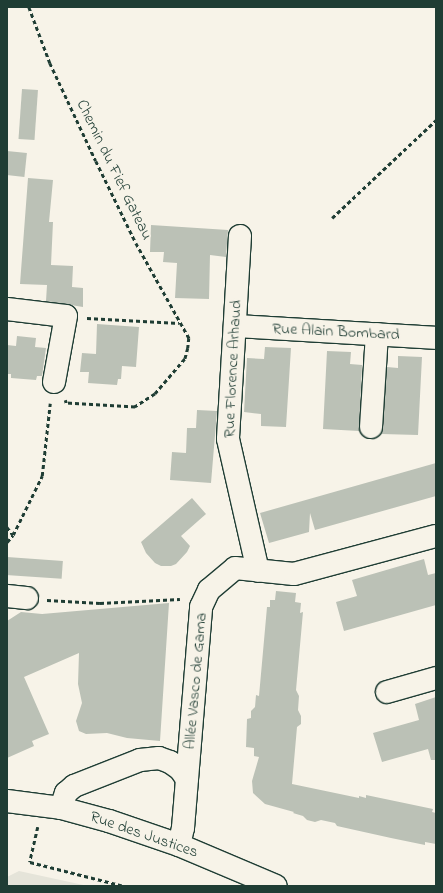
<!DOCTYPE html>
<html>
<head>
<meta charset="utf-8">
<style>
	body { margin:0 }
	#map { position:relative; width:443px; height:893px; overflow:hidden; background:#f7f3e8; font-family:"Indie Flower",sans-serif }
	div>[style] { position:absolute }
	.built>* { inset:0; background:#e5e4d9 }
	.building>* { inset:0; background:#bbc1b6; transform-origin:0 0 }
	.path>* { height:2.5px; margin-top:-1.25px; transform-origin:0; background:repeating-linear-gradient(90deg,#1f3d34 0 4px,transparent 0 7px) }
	.roads { filter:drop-shadow(1px 0 #1f3d34) drop-shadow(-1px 0 #1f3d34) drop-shadow(0 1px #1f3d34) drop-shadow(0 -1px #1f3d34) }
	.street>* { height:22px; margin:-11px; padding:0 11px; transform-origin:11px; border-radius:11px; background:#f7f3e8 }
	.secondary>* { height:22px; margin:-11px; padding:0 11px; transform-origin:11px; border-radius:11px; background:#f7f3e8 }
	span { translate:-50% -50%; white-space:nowrap; text-align:center; line-height:1.15; -webkit-text-stroke:3px #f7f3e8; paint-order:stroke }
	.street-label { font-size:16px; color:#1f3d34 }
	.frame { position:absolute; inset:0; border:8px solid #1f3d34; pointer-events:none }
</style>
</head>
<body>
<div id="map">
	<div class="built">
		<i style="clip-path:polygon(19px 871px,88px 886px,7px 886px,7px 877px)"></i>
	</div>
	<div class="building">
		<i style="left:22px;top:89px;width:16px;height:50px;rotate:4deg"></i>
		<i style="left:7px;top:151px;width:20px;height:24px;rotate:6deg"></i>
		<i style="clip-path:polygon(28px 178px,53px 180px,49px 222px,53px 222px,51px 265px,73px 266px,72px 287px,83px 288px,83px 307px,46px 301px,47px 285px,20px 284px)"></i>
		<i style="clip-path:polygon(151px 225px,228px 230px,226px 257px,210px 255px,209px 299px,175px 298px,177px 263px,163px 262px,164px 252px,150px 252px)"></i>
		<i style="clip-path:polygon(97px 324px,139px 327px,136px 367px,122px 366px,121px 379px,118px 379px,117px 385px,88px 383px,89px 372px,80px 372px,82px 353px,96px 354px)"></i>
		<i style="clip-path:polygon(17px 336px,36px 338px,35px 347px,46px 348px,42px 376px,37px 376px,36px 380px,11px 378px,11px 374px,7px 374px,7px 345px,16px 346px)"></i>
		<i style="clip-path:polygon(265px 347px,291px 348px,286px 427px,261px 426px,261px 414px,244px 412px,247px 358px,264px 359px)"></i>
		<i style="clip-path:polygon(327px 351px,351px 352px,350px 364px,362px 365px,359px 431px,323px 429px)"></i>
		<i style="clip-path:polygon(398px 356px,422px 357px,418px 435px,382px 434px,383px 428px,387px 367px,398px 368px)"></i>
		<i style="clip-path:polygon(197px 410px,217px 411px,211px 483px,170px 480px,172px 452px,186px 453px,187px 428px,196px 428px)"></i>
		<i style="clip-path:polygon(436px 463px,436px 496px,315px 530px,310px 513px,309px 532px,269px 543px,260px 513px)"></i>
		<i style="clip-path:polygon(192px 498px,206px 514px,181px 536px,190px 546px,187px 552px,176px 564px,171px 566px,161px 566px,155px 563px,146px 553px,141px 542px)"></i>
		<i style="left:7px;top:557px;width:56px;height:18px;rotate:4deg"></i>
		<i style="clip-path:polygon(424px 559px,428px 575px,436px 573px,436px 605px,344px 631px,336px 602px,357px 596px,352px 580px)"></i>
		<i style="clip-path:polygon(276px 591px,296px 593px,295px 602px,301px 603px,300px 613px,303px 612px,296px 690px,299px 696px,298px 710px,301px 716px,301px 724px,297px 727px,292px 784px,359px 798px,359px 796px,366px 798px,366px 795px,433px 809px,432px 812px,436px 813px,436px 844px,425px 842px,425px 845px,391px 838px,337px 826px,335px 823px,321px 820px,315px 822px,307px 820px,303px 816px,293px 813px,294px 812px,265px 804px,253px 793px,252px 781px,259px 757px,254px 756px,254px 748px,246px 747px,247px 719px,251px 718px,251px 711px,255px 707px,256px 695px,259px 696px,267px 607px,270px 607px,270px 600px,275px 600px)"></i>
		<i style="clip-path:polygon(169px 603px,160px 741px,127px 738px,107px 733px,86px 734px,79px 731px,76px 721px,82px 703px,78px 684px,79px 653px,24px 677px,49px 734px,32px 741px,34px 746px,7px 758px,7px 621px,21px 612px,42px 614px)"></i>
		<i style="clip-path:polygon(436px 697px,436px 760px,431px 760px,428px 749px,382px 762px,373px 733px,419px 720px,415px 704px)"></i>
	</div>
	<div class="path">
		<i style="left:29px;top:7px;width:60px;rotate:69.4deg"></i>
		<i style="left:50px;top:63px;width:108px;rotate:64.9deg"></i>
		<i style="left:96px;top:161px;width:91px;rotate:64deg"></i>
		<i style="left:136px;top:243px;width:109px;rotate:60.8deg"></i>
		<i style="left:189px;top:338px;width:10px;rotate:96deg"></i>
		<i style="left:188px;top:348px;width:11px;rotate:105deg"></i>
		<i style="left:185px;top:359px;width:46px;rotate:130.6deg"></i>
		<i style="left:155px;top:394px;width:24px;rotate:147deg"></i>
		<i style="left:135px;top:407px;width:69px;rotate:-176.7deg"></i>
		<i style="left:66px;top:403px;width:3px;rotate:-108deg"></i>
		<i style="left:332px;top:218px;width:143px;rotate:-43.3deg"></i>
		<i style="left:87px;top:318px;width:92px;rotate:3.1deg"></i>
		<i style="left:7px;top:527px;width:10px;rotate:53deg"></i>
		<i style="left:13px;top:535px;width:66px;rotate:-63.8deg"></i>
		<i style="left:42px;top:476px;width:73px;rotate:-83.7deg"></i>
		<i style="left:7px;top:542px;width:9px;rotate:-49deg"></i>
		<i style="left:47px;top:600px;width:53px;rotate:3.2deg"></i>
		<i style="left:100px;top:603px;width:80px;rotate:-2.9deg"></i>
		<i style="left:38px;top:827px;width:36px;rotate:103deg"></i>
		<i style="left:30px;top:862px;width:97px;rotate:14.3deg"></i>
	</div>
	<div class="roads">
		<div class="street">
			<i style="left:240px;top:236px;width:203px;rotate:93.4deg"></i>
			<i style="left:228px;top:439px;width:135px;rotate:77.2deg"></i>
			<i style="left:7px;top:309px;width:59px;rotate:6.8deg"></i>
			<i style="left:66px;top:316px;width:67px;rotate:100.3deg"></i>
			<i style="left:235px;top:326px;width:201px;rotate:3.4deg"></i>
			<i style="left:371px;top:427px;width:93px;rotate:-86.3deg"></i>
			<i style="left:7px;top:596px;width:20px;rotate:6deg"></i>
			<i style="left:387px;top:692px;width:51px;rotate:-15.9deg"></i>
			<i style="left:61px;top:808px;width:16px;rotate:-72deg"></i>
			<i style="left:66px;top:793px;width:11px;rotate:-41deg"></i>
			<i style="left:74px;top:786px;width:71px;rotate:-21.5deg"></i>
			<i style="left:140px;top:760px;width:19px;rotate:-6deg"></i>
			<i style="left:159px;top:758px;width:12px;rotate:20deg"></i>
			<i style="left:170px;top:762px;width:12px;rotate:35deg"></i>
			<i style="left:180px;top:769px;width:12px;rotate:55deg"></i>
			<i style="left:179px;top:845px;width:17px;rotate:-77deg"></i>
			<i style="left:183px;top:828px;width:222px;rotate:-85.3deg"></i>
			<i style="left:201px;top:607px;width:19px;rotate:-65deg"></i>
			<i style="left:209px;top:590px;width:34px;rotate:-40deg"></i>
			<i style="left:235px;top:568px;width:59px;rotate:5.8deg"></i>
			<i style="left:294px;top:574px;width:147px;rotate:-15deg"></i>
		</div>
		<div class="secondary">
			<i style="left:7px;top:801px;width:54px;rotate:7.4deg"></i>
			<i style="left:61px;top:808px;width:50px;rotate:15.2deg"></i>
			<i style="left:109px;top:821px;width:74px;rotate:18.9deg"></i>
			<i style="left:179px;top:845px;width:105px;rotate:22.9deg"></i>
		</div>
	</div>
	<div class="street-label">
		<span style="left:114px;top:170px;rotate:64deg">Chemin du Fief Gateau</span>
		<span style="left:336px;top:332px;rotate:3deg">Rue Alain Bombard</span>
		<span style="left:233px;top:369px;rotate:-87deg">Rue Florence Arhaud</span>
		<span style="left:196px;top:681px;rotate:-85deg">Allée Vasco de Gama</span>
		<span style="left:144px;top:835px;rotate:19deg">Rue des Justices</span>
	</div>
	<div class="frame"></div>
</div>
</body>
</html>
